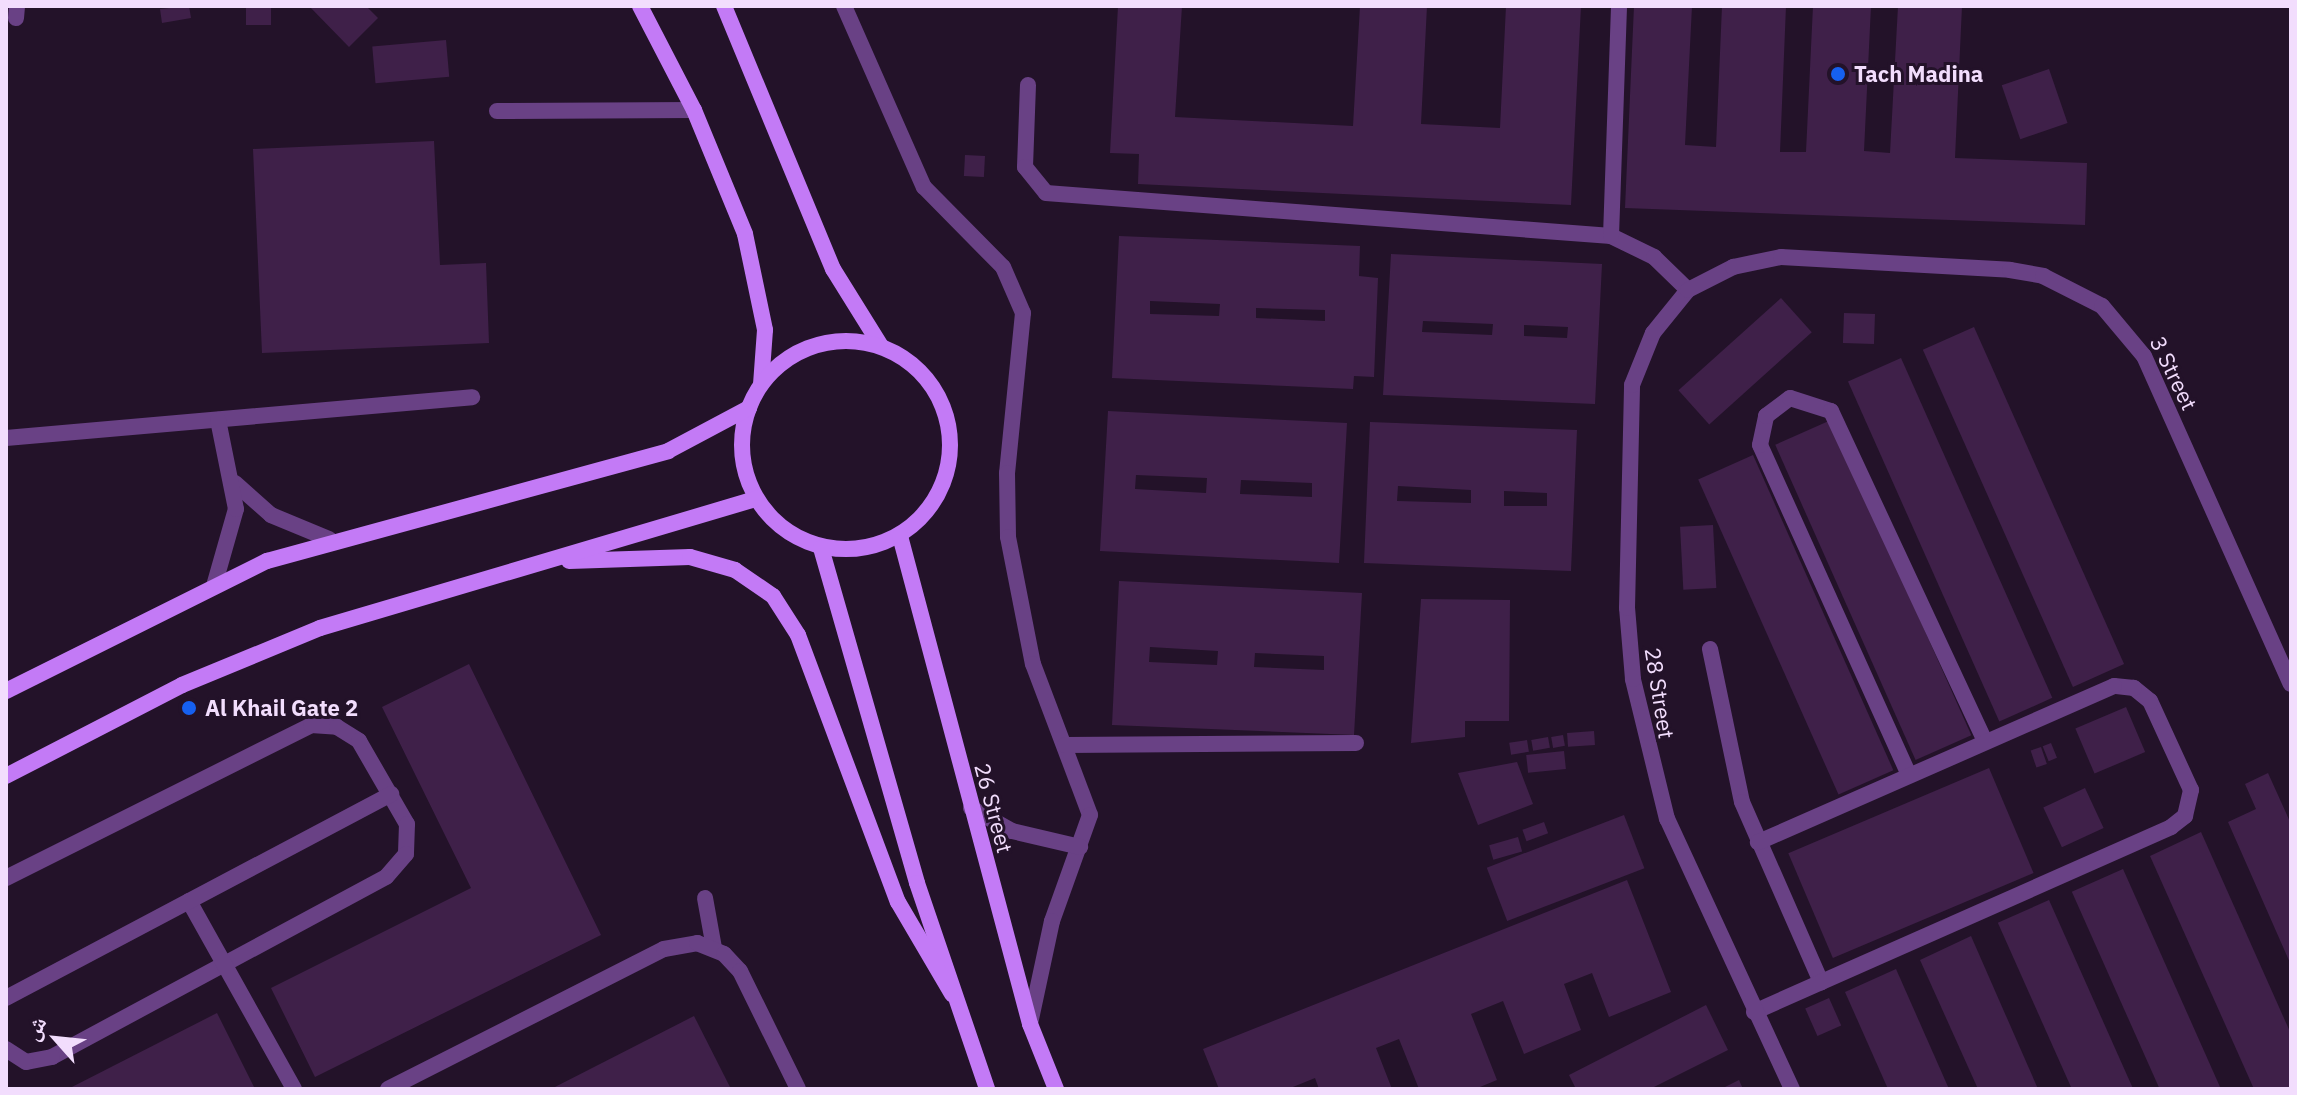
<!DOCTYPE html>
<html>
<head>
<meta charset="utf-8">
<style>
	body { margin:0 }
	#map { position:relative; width:2297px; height:1095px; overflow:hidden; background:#231229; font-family:"IBM Plex Sans","Noto Naskh Arabic",sans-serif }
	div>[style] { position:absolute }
	.building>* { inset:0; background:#3f2049; transform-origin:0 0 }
	.lane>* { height:16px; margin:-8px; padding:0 8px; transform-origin:8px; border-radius:8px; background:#694185 }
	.street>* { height:16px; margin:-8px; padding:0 8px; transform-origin:8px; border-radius:8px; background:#694185 }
	.secondary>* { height:16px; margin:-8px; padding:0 8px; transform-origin:8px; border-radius:8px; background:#c37af6 }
	.secondary>.ring { margin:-8px; padding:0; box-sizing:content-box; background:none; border:16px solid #c37af6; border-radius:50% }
	.dots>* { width:22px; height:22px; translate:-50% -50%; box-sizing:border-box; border:4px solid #231229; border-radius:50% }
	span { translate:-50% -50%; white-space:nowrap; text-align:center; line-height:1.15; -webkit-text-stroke:6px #231229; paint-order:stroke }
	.poi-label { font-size:22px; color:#f2ddfd; font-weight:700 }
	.left { translate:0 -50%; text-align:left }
	.street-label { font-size:22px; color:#f2ddfd }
	.frame { position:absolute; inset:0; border:8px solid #f2ddfd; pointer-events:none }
	.north { position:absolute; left:16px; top:999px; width:80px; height:80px; -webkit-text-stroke:6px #231229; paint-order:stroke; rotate:297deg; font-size:22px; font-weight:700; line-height:32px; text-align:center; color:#f2ddfd }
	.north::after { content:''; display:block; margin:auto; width:28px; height:36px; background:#f2ddfd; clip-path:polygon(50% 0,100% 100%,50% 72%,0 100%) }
</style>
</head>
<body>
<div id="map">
	<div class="building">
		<i style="clip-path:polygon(189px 6px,191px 18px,162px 23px,160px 9px)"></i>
		<i style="left:246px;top:6px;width:25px;height:19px"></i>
		<i style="clip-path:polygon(309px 6px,366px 6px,378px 18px,349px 47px)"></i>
		<i style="clip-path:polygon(1118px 6px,1182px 6px,1175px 117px,1353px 126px,1360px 6px,1427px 6px,1421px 124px,1500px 128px,1506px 6px,1581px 6px,1571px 205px,1138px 184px,1139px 154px,1110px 153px)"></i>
		<i style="clip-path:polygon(1634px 6px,1692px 6px,1685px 145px,1716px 147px,1722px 6px,1786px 6px,1780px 152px,1806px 152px,1813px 6px,1871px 6px,1864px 151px,1890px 153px,1898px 6px,1962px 6px,1955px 158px,2087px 163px,2085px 225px,1625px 208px)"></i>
		<i style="left:446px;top:40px;width:37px;height:74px;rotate:85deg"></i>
		<i style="left:2049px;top:69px;width:57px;height:50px;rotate:71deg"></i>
		<i style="clip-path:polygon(434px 141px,440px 265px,486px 263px,489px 343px,262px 353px,253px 149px)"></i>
		<i style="left:965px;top:155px;width:20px;height:21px;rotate:3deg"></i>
		<i style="clip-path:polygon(evenodd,1119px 236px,1360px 246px,1359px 276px,1378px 278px,1374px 377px,1354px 376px,1353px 389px,1112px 378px,1119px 236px,1150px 301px,1220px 304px,1219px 316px,1150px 314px,1150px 301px,1119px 236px,1256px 308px,1325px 310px,1325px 321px,1256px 318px,1256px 308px)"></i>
		<i style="clip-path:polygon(evenodd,1391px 254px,1602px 264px,1595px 404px,1383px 395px,1391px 254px,1423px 321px,1493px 324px,1492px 335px,1422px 332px,1423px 321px,1391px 254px,1524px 325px,1568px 327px,1567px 338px,1524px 336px,1524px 325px)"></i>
		<i style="left:1781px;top:298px;width:46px;height:138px;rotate:48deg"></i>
		<i style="left:1844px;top:313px;width:31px;height:30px;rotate:2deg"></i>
		<i style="left:1974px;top:327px;width:369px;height:56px;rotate:66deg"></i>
		<i style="left:1901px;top:358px;width:372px;height:58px;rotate:66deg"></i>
		<i style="clip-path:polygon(evenodd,1108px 411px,1347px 423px,1339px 563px,1100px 551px,1108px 411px,1136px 475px,1207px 478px,1206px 493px,1135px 489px,1136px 475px,1108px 411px,1241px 480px,1312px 483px,1312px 497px,1240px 494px,1241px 480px)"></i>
		<i style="left:1831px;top:420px;width:345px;height:61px;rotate:66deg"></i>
		<i style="clip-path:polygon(evenodd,1370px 422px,1577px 430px,1571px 571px,1364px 563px,1370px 422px,1398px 486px,1471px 490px,1471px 503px,1397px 501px,1398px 486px,1370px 422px,1504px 491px,1547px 493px,1547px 506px,1504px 506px,1504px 491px)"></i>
		<i style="left:1753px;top:455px;width:345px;height:60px;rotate:66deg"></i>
		<i style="left:1713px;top:525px;width:63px;height:33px;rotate:87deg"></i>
		<i style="clip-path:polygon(evenodd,1119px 581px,1362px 593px,1354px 735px,1112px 725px,1119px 581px,1150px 647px,1218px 651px,1217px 665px,1149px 662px,1150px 647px,1119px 581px,1255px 653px,1324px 656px,1324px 670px,1254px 667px,1255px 653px)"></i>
		<i style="clip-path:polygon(1421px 599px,1510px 600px,1509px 721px,1465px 721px,1465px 737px,1411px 743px)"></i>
		<i style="clip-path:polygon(469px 664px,601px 935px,315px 1077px,271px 988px,471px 888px,382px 707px)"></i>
		<i style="left:2126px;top:707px;width:49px;height:55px;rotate:67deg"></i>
		<i style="left:1594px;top:731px;width:14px;height:27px;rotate:86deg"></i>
		<i style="left:1563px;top:735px;width:11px;height:12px;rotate:80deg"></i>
		<i style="left:1548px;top:737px;width:11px;height:17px;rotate:80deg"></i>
		<i style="left:1527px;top:740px;width:12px;height:18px;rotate:81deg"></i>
		<i style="left:2051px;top:743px;width:16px;height:9px;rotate:68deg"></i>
		<i style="left:2041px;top:747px;width:18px;height:11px;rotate:71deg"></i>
		<i style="left:1564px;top:751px;width:18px;height:38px;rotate:84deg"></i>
		<i style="clip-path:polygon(1517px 762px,1533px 804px,1478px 825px,1458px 773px)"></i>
		<i style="left:1989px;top:768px;width:114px;height:218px;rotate:67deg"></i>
		<i style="clip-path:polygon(2268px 773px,2291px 824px,2291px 965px,2228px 822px,2256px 809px,2245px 784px)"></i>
		<i style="left:2085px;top:788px;width:44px;height:46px;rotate:65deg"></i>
		<i style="left:1624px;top:815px;width:57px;height:147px;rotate:69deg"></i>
		<i style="left:1544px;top:822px;width:12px;height:23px;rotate:70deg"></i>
		<i style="clip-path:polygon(2201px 832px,2291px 1034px,2291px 1089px,2254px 1089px,2150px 856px)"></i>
		<i style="left:1518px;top:837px;width:15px;height:30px;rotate:74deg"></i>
		<i style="left:2123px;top:869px;width:241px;height:56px;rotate:66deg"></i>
		<i style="clip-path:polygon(1627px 880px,1671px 992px,1609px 1017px,1592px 973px,1564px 984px,1581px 1030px,1524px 1054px,1503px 1001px,1471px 1014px,1497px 1080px,1475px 1089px,1419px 1089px,1399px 1039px,1376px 1048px,1392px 1089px,1319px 1089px,1315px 1078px,1288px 1089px,1219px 1089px,1203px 1049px)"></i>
		<i style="left:2049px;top:900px;width:207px;height:56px;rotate:66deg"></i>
		<i style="clip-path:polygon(1971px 936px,2038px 1089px,1978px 1089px,1920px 960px)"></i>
		<i style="clip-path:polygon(1896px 969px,1949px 1089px,1888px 1089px,1845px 992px)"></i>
		<i style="left:1829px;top:998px;width:30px;height:26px;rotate:66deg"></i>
		<i style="clip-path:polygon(1706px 1005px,1728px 1050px,1650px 1089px,1576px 1089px,1569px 1075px)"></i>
		<i style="clip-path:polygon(217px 1013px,255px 1089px,68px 1089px)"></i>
		<i style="clip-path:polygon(694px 1016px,731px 1089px,551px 1089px)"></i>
		<i style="clip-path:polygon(1739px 1080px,1743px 1089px,1721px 1089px)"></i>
	</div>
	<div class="lane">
		<i style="left:844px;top:6px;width:198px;rotate:66.2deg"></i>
		<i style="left:924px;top:187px;width:112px;rotate:45.4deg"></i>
		<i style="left:1003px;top:267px;width:50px;rotate:66.5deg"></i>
		<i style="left:1023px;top:313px;width:161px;rotate:95.7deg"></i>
		<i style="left:1007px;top:473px;width:64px;rotate:89.1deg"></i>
		<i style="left:1008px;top:537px;width:129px;rotate:78.9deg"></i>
		<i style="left:1033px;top:664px;width:161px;rotate:69.3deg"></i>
		<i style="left:1090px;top:815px;width:113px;rotate:109.7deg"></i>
		<i style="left:1052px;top:921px;width:105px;rotate:102.1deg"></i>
		<i style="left:1028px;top:85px;width:82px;rotate:92.1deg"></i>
		<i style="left:1025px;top:167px;width:33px;rotate:51deg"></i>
		<i style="left:1046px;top:193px;width:567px;rotate:4.35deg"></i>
		<i style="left:1611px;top:236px;width:48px;rotate:26deg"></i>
		<i style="left:1654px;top:257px;width:47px;rotate:44.1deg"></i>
		<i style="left:497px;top:111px;width:197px;rotate:-0.3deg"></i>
		<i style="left:1611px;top:236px;width:230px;rotate:-88deg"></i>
		<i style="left:6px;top:438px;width:468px;rotate:-5deg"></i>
		<i style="left:235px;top:483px;width:48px;rotate:41.6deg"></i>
		<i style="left:271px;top:515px;width:63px;rotate:22.5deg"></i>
		<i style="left:214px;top:586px;width:80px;rotate:-74.1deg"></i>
		<i style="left:236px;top:509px;width:91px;rotate:-101.4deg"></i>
		<i style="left:1710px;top:649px;width:156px;rotate:78.2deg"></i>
		<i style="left:1742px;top:802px;width:197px;rotate:66.3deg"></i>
		<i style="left:1065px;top:745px;width:291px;rotate:-0.4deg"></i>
		<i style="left:1909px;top:775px;width:362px;rotate:-114.3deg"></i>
		<i style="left:1760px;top:445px;width:30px;rotate:-78deg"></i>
		<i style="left:1766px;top:416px;width:30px;rotate:-37deg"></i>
		<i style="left:1790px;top:398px;width:43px;rotate:17.6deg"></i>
		<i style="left:1831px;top:411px;width:365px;rotate:65deg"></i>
		<i style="left:971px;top:808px;width:47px;rotate:29.3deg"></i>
		<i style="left:1012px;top:831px;width:70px;rotate:13.2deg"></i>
		<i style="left:705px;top:898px;width:51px;rotate:79.8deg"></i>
		<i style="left:1754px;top:1012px;width:456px;rotate:-23.9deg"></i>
		<i style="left:2171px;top:827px;width:18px;rotate:-38deg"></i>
		<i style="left:2185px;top:816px;width:27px;rotate:-77deg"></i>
		<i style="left:2191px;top:790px;width:98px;rotate:-114.7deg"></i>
		<i style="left:2150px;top:701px;width:21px;rotate:-141deg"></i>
		<i style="left:2134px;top:688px;width:20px;rotate:-174deg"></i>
		<i style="left:2114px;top:686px;width:389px;rotate:156.3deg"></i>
		<i style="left:1792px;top:1089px;width:298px;rotate:-114.8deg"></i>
		<i style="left:1667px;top:819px;width:144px;rotate:-103.7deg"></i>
		<i style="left:1633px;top:679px;width:71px;rotate:-94.8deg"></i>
		<i style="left:1627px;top:608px;width:223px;rotate:-88.7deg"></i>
		<i style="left:1632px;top:385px;width:56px;rotate:-68deg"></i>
		<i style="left:1653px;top:333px;width:55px;rotate:-50.9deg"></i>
		<i style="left:1688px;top:290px;width:51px;rotate:-27.1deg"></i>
		<i style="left:1733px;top:267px;width:49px;rotate:-11.8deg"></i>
		<i style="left:1781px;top:257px;width:229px;rotate:3.2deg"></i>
		<i style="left:2010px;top:270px;width:34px;rotate:10deg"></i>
		<i style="left:2043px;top:276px;width:66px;rotate:27deg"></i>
		<i style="left:2102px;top:306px;width:65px;rotate:50deg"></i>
		<i style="left:2144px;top:356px;width:359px;rotate:65.9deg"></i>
	</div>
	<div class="street">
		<i style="left:16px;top:18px;width:12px;rotate:-85deg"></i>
		<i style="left:6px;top:878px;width:341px;rotate:-26.6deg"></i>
		<i style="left:311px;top:725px;width:26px;rotate:4deg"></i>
		<i style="left:337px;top:727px;width:26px;rotate:32deg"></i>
		<i style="left:359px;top:741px;width:96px;rotate:60deg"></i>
		<i style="left:407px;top:824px;width:30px;rotate:92deg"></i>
		<i style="left:406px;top:854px;width:30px;rotate:131deg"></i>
		<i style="left:386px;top:877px;width:379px;rotate:151.7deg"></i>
		<i style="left:52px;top:1057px;width:26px;rotate:169deg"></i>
		<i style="left:26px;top:1062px;width:24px;rotate:-147deg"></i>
		<i style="left:189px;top:901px;width:215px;rotate:60.8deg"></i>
		<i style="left:6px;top:998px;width:436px;rotate:-27.9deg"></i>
		<i style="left:388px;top:1089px;width:309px;rotate:-26.9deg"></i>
		<i style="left:664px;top:949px;width:34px;rotate:-10deg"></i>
		<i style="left:697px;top:943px;width:29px;rotate:22deg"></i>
		<i style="left:724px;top:954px;width:23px;rotate:47deg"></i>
		<i style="left:740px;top:971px;width:131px;rotate:63.8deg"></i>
	</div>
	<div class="secondary">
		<i style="left:640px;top:6px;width:117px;rotate:62.6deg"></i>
		<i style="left:694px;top:110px;width:134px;rotate:67.6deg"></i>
		<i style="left:745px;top:234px;width:98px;rotate:78.2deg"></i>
		<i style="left:765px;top:330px;width:54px;rotate:94.2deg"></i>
		<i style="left:724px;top:6px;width:285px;rotate:67.5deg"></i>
		<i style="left:833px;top:269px;width:91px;rotate:58.1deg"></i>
		<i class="ring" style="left:742px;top:341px;width:192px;height:192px"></i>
		<i style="left:900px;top:536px;width:505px;rotate:75.08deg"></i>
		<i style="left:1030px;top:1024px;width:70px;rotate:68.2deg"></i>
		<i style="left:821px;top:548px;width:348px;rotate:74deg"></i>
		<i style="left:917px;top:883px;width:218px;rotate:71.2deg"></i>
		<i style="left:569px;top:561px;width:121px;rotate:-1.9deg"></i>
		<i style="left:690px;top:557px;width:47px;rotate:16.1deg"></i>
		<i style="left:735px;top:570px;width:46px;rotate:34.4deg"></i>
		<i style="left:773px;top:596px;width:46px;rotate:57.3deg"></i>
		<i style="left:798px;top:635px;width:285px;rotate:69.5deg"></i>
		<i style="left:898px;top:902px;width:107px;rotate:59.6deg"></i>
		<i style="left:6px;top:691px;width:292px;rotate:-26.5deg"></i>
		<i style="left:267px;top:561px;width:416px;rotate:-15.3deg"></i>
		<i style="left:668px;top:451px;width:92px;rotate:-28deg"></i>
		<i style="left:6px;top:776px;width:198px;rotate:-27.3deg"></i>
		<i style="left:182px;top:685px;width:149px;rotate:-22.4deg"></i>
		<i style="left:320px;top:628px;width:455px;rotate:-16.5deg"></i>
	</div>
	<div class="dots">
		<i style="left:1838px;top:74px;background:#1660f0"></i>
		<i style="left:189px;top:708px;background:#1660f0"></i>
	</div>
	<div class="poi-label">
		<span class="left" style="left:1854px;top:74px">Tach Madina</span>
		<span class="left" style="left:205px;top:708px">Al Khail Gate 2</span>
	</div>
	<div class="street-label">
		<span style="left:2174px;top:373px;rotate:64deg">3 Street</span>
		<span style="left:1660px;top:693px;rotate:81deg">28 Street</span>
		<span style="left:994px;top:808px;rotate:75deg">26 Street</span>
	</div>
	<div class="frame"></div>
	<div class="north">ش</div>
</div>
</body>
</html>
